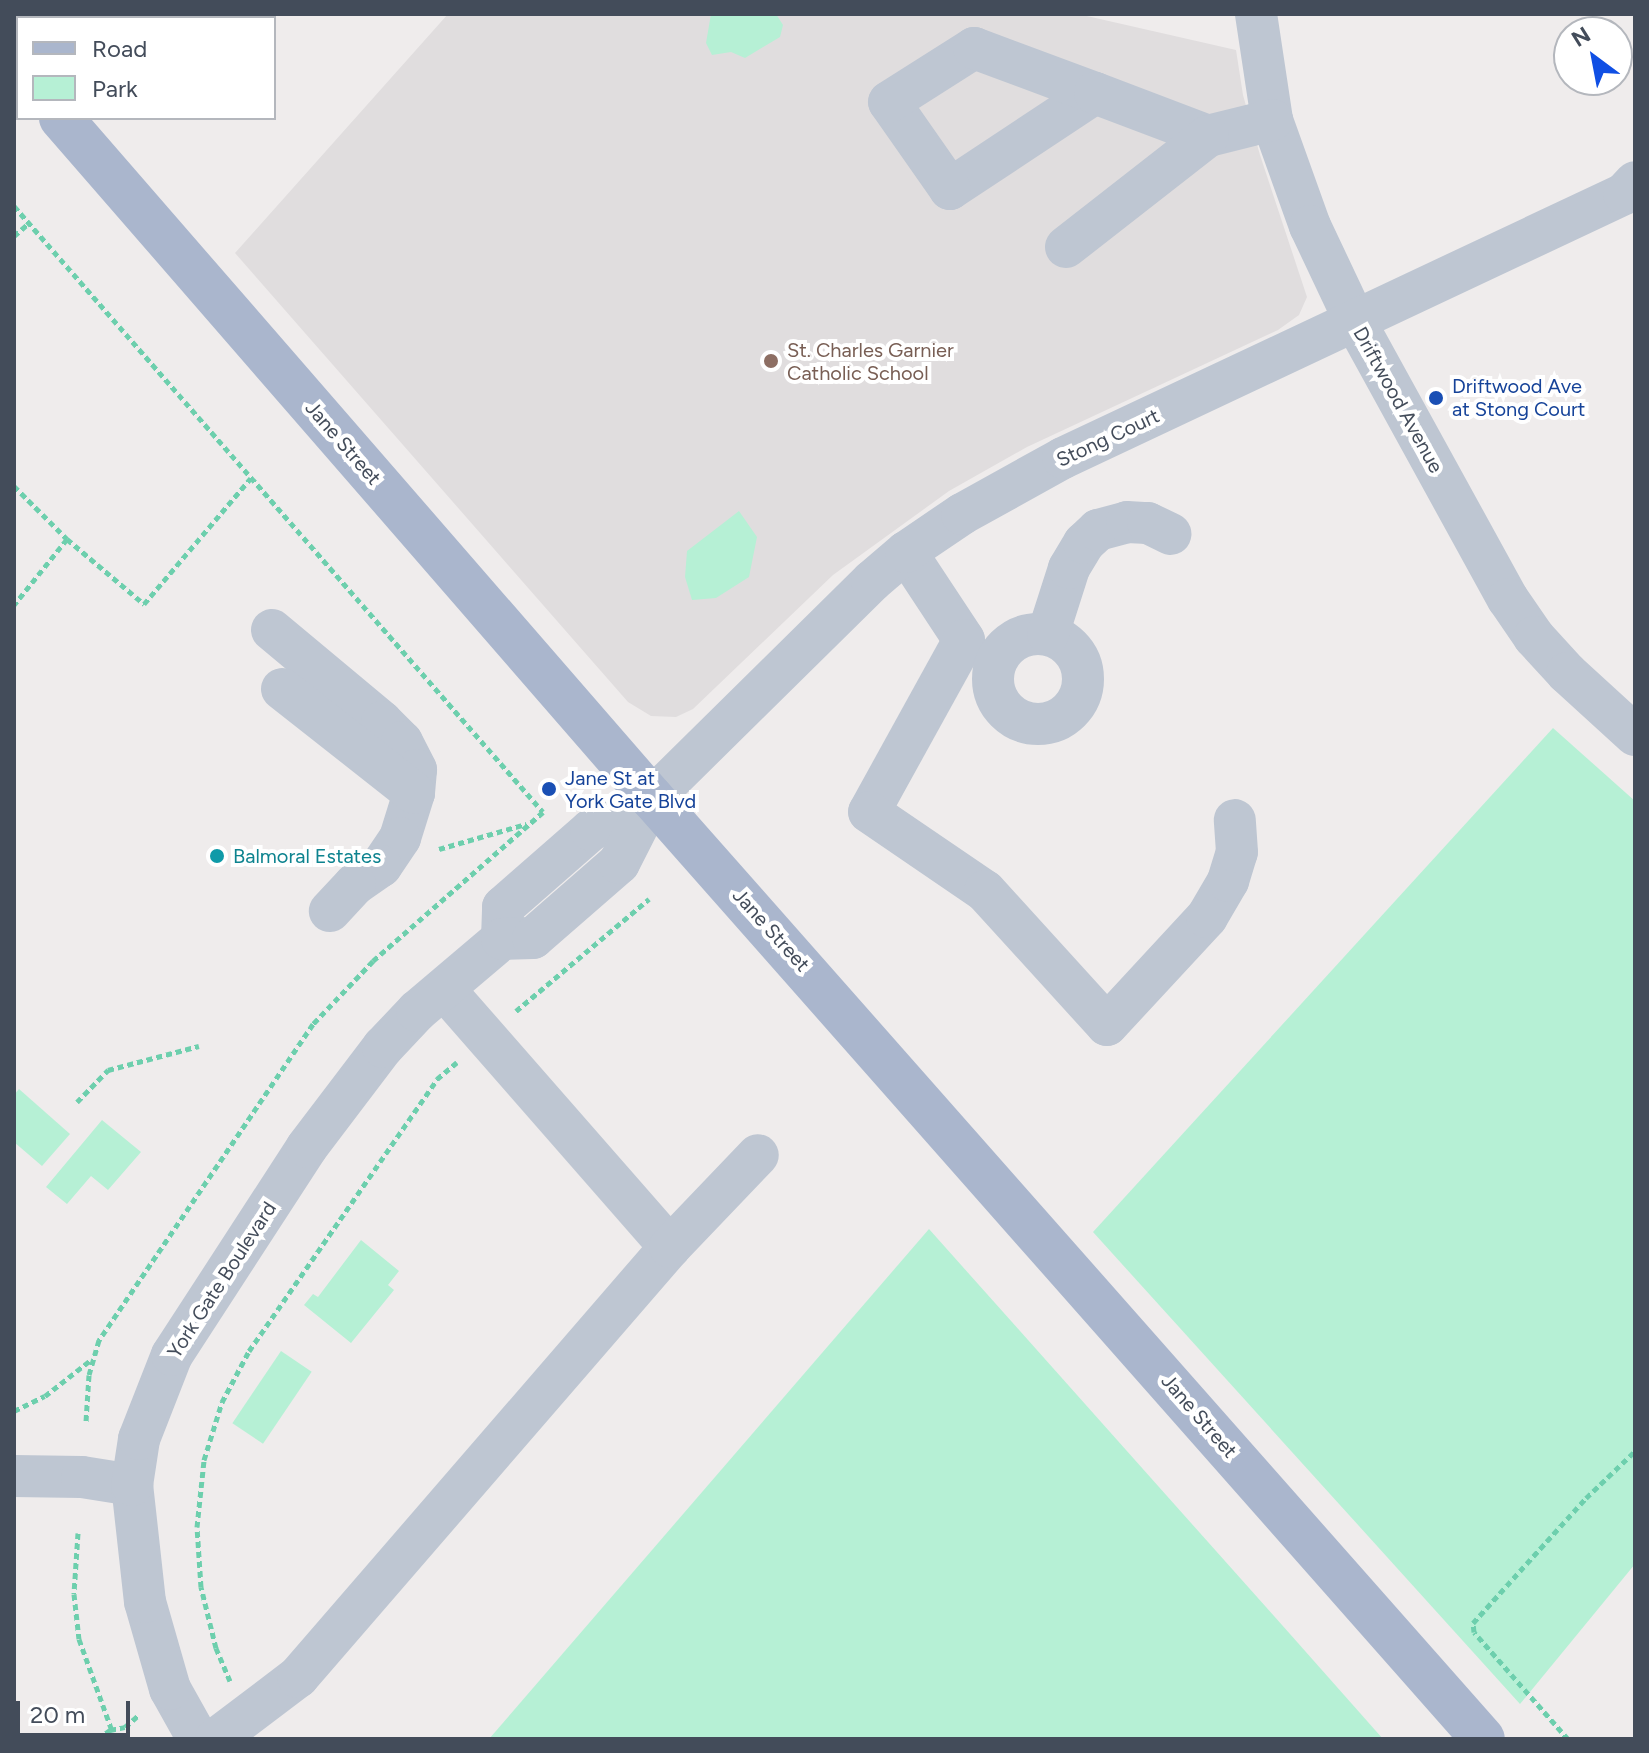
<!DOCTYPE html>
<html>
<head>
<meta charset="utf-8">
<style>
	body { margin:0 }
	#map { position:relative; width:1649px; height:1753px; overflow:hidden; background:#efecec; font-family:Figtree,sans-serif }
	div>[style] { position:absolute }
	.education>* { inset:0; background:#e0ddde }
	.green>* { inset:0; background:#b6f0d5; transform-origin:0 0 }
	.path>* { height:5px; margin-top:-2.5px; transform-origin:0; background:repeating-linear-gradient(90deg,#6dcfad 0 6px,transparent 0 10px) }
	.minor>* { height:42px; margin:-21px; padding:0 21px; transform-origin:21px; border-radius:21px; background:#bec6d2 }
	.minor>.ring { margin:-21px; padding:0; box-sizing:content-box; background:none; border:42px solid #bec6d2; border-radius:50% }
	.major>* { height:44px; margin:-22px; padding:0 22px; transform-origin:22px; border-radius:22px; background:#aab6cd }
	.dots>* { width:22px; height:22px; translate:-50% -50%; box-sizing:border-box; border:4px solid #fff; border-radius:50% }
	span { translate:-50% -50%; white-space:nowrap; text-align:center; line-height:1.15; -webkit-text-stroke:8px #fff; paint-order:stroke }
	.education-label { font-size:20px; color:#785e54 }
	.left { translate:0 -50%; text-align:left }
	.transit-label { font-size:20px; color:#164399 }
	.street-label { font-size:20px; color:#434c5a }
	.culture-label { font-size:20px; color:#0d838f }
	.frame { position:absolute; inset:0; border:16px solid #434c5a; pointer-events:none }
	.legend { position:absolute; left:16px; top:16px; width:260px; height:104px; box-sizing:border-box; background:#fff; border:2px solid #b4b7bd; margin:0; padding:10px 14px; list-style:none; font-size:24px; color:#434c5a }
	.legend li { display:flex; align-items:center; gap:16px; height:40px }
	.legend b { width:40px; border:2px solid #b4b7bd }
	.north { position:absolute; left:1553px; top:16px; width:80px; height:80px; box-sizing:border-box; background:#fff; border:2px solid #b4b7bd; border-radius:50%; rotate:328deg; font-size:22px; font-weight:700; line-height:32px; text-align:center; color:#434c5a }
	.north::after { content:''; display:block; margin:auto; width:28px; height:36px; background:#104fe4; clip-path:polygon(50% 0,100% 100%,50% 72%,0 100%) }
	.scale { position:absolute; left:16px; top:1701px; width:114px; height:36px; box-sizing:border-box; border:4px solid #434c5a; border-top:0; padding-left:10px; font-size:24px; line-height:28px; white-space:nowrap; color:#434c5a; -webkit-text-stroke:6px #fff; paint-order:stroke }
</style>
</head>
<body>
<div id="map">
	<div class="education">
		<i style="clip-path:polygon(448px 14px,1078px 14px,1236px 50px,1243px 95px,1260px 155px,1307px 297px,1299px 315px,1278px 330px,1027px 447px,949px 491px,833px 575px,693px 709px,676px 717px,651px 716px,628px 702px,235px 253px)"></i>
	</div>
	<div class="green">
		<i style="clip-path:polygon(711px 14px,776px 14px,783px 25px,780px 37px,745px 58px,731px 52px,712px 55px,706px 43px)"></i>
		<i style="clip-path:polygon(739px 511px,757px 537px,749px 577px,716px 598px,692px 600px,685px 577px,687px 551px)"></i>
		<i style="clip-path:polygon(1553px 728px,1635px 801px,1635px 1564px,1520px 1704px,1093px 1232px)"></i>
		<i style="clip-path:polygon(19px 1089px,70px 1134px,42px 1166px,14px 1142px,14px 1095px)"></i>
		<i style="clip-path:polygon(102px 1120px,141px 1152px,108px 1190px,91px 1176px,67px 1204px,46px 1187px)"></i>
		<i style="clip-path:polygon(929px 1229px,1290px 1634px,1383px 1739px,489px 1739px)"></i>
		<i style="clip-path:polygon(361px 1240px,399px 1271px,388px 1285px,394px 1290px,351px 1343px,304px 1305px,313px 1294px,318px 1297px)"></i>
		<i style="left:281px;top:1351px;width:37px;height:87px;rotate:34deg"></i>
	</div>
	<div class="path">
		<i style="left:14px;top:206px;width:804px;rotate:48.88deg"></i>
		<i style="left:543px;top:812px;width:226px;rotate:138.8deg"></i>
		<i style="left:373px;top:961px;width:87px;rotate:133.6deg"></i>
		<i style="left:313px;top:1024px;width:382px;rotate:124.1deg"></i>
		<i style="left:99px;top:1340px;width:36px;rotate:106deg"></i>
		<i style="left:89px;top:1375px;width:47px;rotate:93.7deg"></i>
		<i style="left:14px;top:236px;width:20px;rotate:-41deg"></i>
		<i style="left:14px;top:486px;width:75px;rotate:45deg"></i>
		<i style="left:67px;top:539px;width:85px;rotate:128.8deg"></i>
		<i style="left:67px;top:539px;width:101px;rotate:40.2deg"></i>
		<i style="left:144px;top:604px;width:165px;rotate:-49.7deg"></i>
		<i style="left:439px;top:849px;width:91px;rotate:-16deg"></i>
		<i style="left:516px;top:1011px;width:174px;rotate:-40.1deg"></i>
		<i style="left:77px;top:1102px;width:45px;rotate:-45.9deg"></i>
		<i style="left:108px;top:1070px;width:94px;rotate:-14.8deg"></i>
		<i style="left:14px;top:1411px;width:34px;rotate:-26deg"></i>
		<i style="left:45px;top:1396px;width:60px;rotate:-38.2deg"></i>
		<i style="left:78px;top:1533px;width:61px;rotate:93.8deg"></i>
		<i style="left:74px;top:1594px;width:45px;rotate:83.7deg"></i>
		<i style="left:79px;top:1639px;width:106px;rotate:70.2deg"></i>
		<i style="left:230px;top:1681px;width:36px;rotate:-113deg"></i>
		<i style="left:216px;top:1648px;width:63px;rotate:-103.8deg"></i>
		<i style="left:201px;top:1587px;width:60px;rotate:-93.8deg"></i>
		<i style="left:197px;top:1527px;width:67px;rotate:-84deg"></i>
		<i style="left:204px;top:1460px;width:61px;rotate:-72.8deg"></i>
		<i style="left:222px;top:1402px;width:58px;rotate:-62.1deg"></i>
		<i style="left:249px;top:1351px;width:331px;rotate:-55.3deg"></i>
		<i style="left:437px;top:1079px;width:26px;rotate:-40deg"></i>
		<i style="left:98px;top:1739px;width:15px;rotate:-37deg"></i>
		<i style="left:110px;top:1730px;width:15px;rotate:-11deg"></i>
		<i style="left:125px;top:1727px;width:18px;rotate:-41deg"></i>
		<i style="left:1568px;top:1739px;width:142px;rotate:-131.3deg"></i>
		<i style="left:1474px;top:1632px;width:9px;rotate:-96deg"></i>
		<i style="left:1473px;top:1623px;width:169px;rotate:-47.9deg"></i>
		<i style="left:1586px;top:1498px;width:68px;rotate:-43.8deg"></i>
	</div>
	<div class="minor">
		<i style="left:1256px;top:14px;width:107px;rotate:81.4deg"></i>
		<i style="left:1272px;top:120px;width:113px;rotate:70.3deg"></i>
		<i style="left:1310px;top:226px;width:105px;rotate:64.7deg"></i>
		<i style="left:1355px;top:321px;width:317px;rotate:61.2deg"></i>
		<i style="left:1508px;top:599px;width:46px;rotate:55.6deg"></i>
		<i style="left:1534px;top:637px;width:49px;rotate:47.5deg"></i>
		<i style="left:1567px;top:673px;width:92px;rotate:42.4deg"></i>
		<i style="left:1095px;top:93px;width:174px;rotate:146.5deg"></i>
		<i style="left:950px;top:189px;width:106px;rotate:-125deg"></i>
		<i style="left:889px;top:102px;width:101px;rotate:-32.4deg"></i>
		<i style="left:974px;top:48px;width:129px;rotate:20.4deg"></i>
		<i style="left:1095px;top:93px;width:121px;rotate:20.8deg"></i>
		<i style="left:1208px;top:136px;width:66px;rotate:-14deg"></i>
		<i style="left:1066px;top:247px;width:180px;rotate:-38deg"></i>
		<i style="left:906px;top:552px;width:105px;rotate:56.6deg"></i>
		<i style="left:964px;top:640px;width:196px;rotate:118.9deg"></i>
		<i style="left:869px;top:812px;width:140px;rotate:34.3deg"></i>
		<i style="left:985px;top:891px;width:181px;rotate:47.7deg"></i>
		<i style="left:1107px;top:1025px;width:147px;rotate:-47.2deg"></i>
		<i style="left:1207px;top:917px;width:42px;rotate:-59.7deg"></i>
		<i style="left:1228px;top:881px;width:30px;rotate:-73deg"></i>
		<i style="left:1237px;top:852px;width:32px;rotate:-94deg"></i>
		<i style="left:272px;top:630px;width:143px;rotate:39.9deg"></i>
		<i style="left:382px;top:722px;width:28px;rotate:45deg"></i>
		<i style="left:402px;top:742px;width:31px;rotate:63deg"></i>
		<i style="left:416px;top:770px;width:23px;rotate:95deg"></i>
		<i style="left:414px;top:793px;width:47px;rotate:107.3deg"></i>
		<i style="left:400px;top:838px;width:34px;rotate:124deg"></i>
		<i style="left:381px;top:866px;width:32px;rotate:145deg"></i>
		<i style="left:355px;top:884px;width:37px;rotate:133deg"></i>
		<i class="ring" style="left:993px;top:634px;width:48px;height:48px"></i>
		<i style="left:1048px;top:634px;width:69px;rotate:-72.3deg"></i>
		<i style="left:1069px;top:568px;width:29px;rotate:-59deg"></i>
		<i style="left:1084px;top:543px;width:19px;rotate:-43deg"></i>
		<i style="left:1098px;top:530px;width:30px;rotate:-15deg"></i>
		<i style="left:1127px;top:522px;width:21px;rotate:3deg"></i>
		<i style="left:1148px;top:523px;width:25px;rotate:26deg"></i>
		<i style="left:282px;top:689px;width:168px;rotate:38.2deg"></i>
		<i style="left:502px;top:939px;width:32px;rotate:-88deg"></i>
		<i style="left:503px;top:907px;width:117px;rotate:-41.2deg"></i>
		<i style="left:591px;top:830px;width:69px;rotate:-27.7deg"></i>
		<i style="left:652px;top:798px;width:309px;rotate:-44.6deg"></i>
		<i style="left:872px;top:581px;width:45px;rotate:-40.5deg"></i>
		<i style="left:906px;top:552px;width:68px;rotate:-34.2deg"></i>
		<i style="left:962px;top:514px;width:115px;rotate:-29deg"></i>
		<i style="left:1063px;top:458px;width:620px;rotate:-25.2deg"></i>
		<i style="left:1624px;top:194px;width:16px;rotate:-47deg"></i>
		<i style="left:444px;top:989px;width:343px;rotate:48.8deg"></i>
		<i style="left:14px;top:1476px;width:68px;rotate:0.8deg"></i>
		<i style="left:82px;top:1477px;width:51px;rotate:9.1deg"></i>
		<i style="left:198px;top:1739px;width:57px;rotate:-119.2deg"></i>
		<i style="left:170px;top:1689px;width:91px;rotate:-106deg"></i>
		<i style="left:145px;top:1602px;width:118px;rotate:-96.3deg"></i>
		<i style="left:132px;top:1485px;width:47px;rotate:-81.3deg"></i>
		<i style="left:139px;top:1439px;width:90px;rotate:-68.6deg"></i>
		<i style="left:172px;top:1355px;width:248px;rotate:-57deg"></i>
		<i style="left:307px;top:1147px;width:126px;rotate:-52.8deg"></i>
		<i style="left:383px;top:1047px;width:50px;rotate:-46.6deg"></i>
		<i style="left:417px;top:1011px;width:111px;rotate:-40.3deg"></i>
		<i style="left:502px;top:939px;width:31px;rotate:-2deg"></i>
		<i style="left:533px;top:938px;width:114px;rotate:-41.1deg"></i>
		<i style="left:619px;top:863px;width:73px;rotate:-63.1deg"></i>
		<i style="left:216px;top:1739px;width:103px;rotate:-37.1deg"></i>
		<i style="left:298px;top:1677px;width:569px;rotate:-49.14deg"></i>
		<i style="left:670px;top:1247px;width:127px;rotate:-46.3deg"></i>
	</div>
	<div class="major">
		<i style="left:14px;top:64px;width:6px;rotate:45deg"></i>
		<i style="left:61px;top:118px;width:901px;rotate:49.01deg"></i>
		<i style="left:652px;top:798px;width:1255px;rotate:48.55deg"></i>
	</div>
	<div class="dots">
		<i style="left:771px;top:361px;background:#8d6e63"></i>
		<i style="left:1436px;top:398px;background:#1a4fb4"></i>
		<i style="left:549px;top:789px;background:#1a4fb4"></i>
		<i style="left:217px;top:856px;background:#0f9aa8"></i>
	</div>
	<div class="education-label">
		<span class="left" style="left:787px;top:362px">St. Charles Garnier<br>Catholic School</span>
	</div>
	<div class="transit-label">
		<span class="left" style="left:1452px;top:398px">Driftwood Ave<br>at Stong Court</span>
		<span class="left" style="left:565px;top:790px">Jane St at<br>York Gate Blvd</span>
	</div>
	<div class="street-label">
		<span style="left:1398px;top:400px;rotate:61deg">Driftwood Avenue</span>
		<span style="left:1108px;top:438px;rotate:-25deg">Stong Court</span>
		<span style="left:343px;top:443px;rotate:49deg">Jane Street</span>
		<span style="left:771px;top:930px;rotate:48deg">Jane Street</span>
		<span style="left:222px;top:1280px;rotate:-57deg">York Gate Boulevard</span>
		<span style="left:1199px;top:1416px;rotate:49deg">Jane Street</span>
	</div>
	<div class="culture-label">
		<span class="left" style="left:233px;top:856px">Balmoral Estates</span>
	</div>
	<div class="frame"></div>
	<ul class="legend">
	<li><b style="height:10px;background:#aab6cd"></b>Road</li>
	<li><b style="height:22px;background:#b6f0d5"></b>Park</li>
	</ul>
	<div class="north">N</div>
	<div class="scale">20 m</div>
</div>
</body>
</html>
